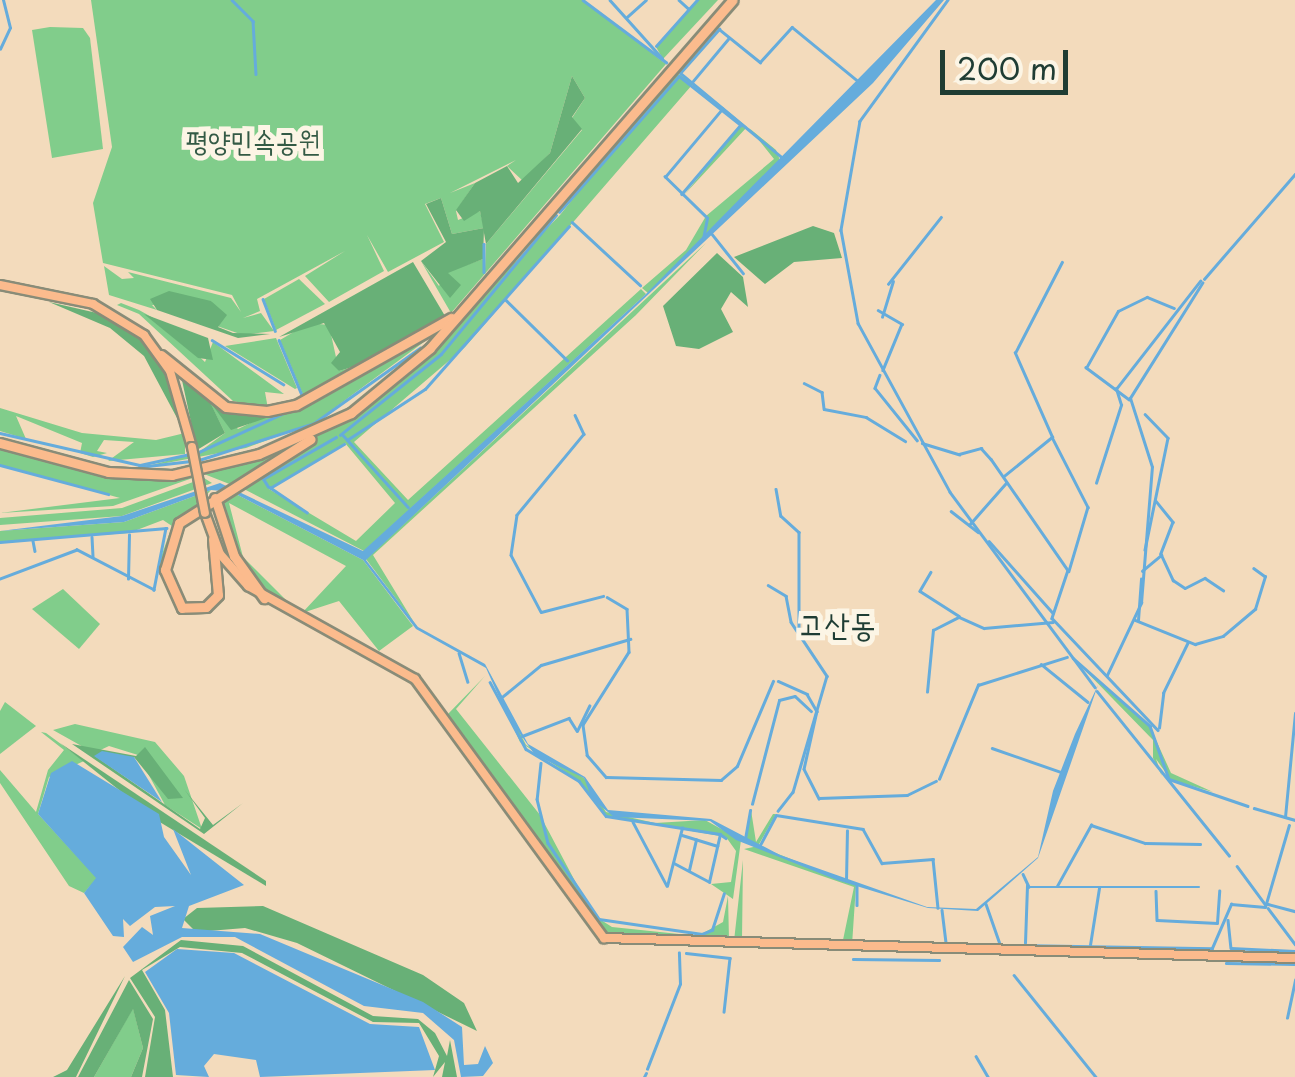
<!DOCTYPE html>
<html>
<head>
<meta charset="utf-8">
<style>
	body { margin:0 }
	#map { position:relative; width:1295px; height:1077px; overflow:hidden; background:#f3dbbc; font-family:"Playpen Sans","Poor Story",sans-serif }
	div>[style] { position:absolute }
	.green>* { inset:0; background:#81cd8b }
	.forest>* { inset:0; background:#68b077 }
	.water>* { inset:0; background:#65acdc }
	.stream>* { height:2.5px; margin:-1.25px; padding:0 1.25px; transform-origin:1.25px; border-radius:1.25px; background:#65acdc }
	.roads { filter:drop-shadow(2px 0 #898c78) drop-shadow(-2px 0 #898c78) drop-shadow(0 2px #898c78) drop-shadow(0 -2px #898c78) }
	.major>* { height:8px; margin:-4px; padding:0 4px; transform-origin:4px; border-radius:4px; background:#fbbb8d }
	.highway>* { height:9px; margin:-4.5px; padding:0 4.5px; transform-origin:4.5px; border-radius:4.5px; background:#fbbb8d }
	.bridges { filter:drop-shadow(2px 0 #898c78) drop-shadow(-2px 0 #898c78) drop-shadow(0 2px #898c78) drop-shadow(0 -2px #898c78) }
	.major-bridge>* { height:8px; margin:-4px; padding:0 4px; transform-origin:4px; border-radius:4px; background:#fbbb8d }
	span { translate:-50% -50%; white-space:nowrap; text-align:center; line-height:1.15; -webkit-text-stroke:10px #fcf5e5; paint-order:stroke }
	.park-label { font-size:28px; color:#335a45 }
	.quarter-label { font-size:32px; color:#1f3d34 }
	.scale { position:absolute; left:940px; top:50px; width:128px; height:45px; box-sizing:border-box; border:5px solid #1f3d34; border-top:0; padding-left:12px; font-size:30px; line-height:35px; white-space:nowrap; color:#1f3d34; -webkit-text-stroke:8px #fcf5e5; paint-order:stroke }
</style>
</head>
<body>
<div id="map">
	<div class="green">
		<i style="clip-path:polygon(91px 0,582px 0,666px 64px,451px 313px,421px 261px,439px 286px,447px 272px,483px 259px,485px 269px,486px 244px,582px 130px,572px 118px,585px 98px,572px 76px,550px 153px,523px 181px,507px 166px,516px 160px,450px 193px,475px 183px,456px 211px,458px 220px,480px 211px,484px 228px,452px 234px,441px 198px,425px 204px,444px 242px,388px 272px,367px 235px,384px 271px,329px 302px,305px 276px,345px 251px,257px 299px,260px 311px,243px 318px,261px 313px,274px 331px,243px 335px,217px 326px,211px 301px,152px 305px,157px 310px,109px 295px,104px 266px,122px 279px,134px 278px,128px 272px,231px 298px,241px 312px,232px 295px,103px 263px,93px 203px,112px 147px)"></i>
		<i style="clip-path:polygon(698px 0,718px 0,663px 59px,656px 47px)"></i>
		<i style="clip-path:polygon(50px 27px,83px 28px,90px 38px,103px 149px,52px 158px,32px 30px)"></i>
		<i style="clip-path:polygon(evenodd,675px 72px,692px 82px,747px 127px,684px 195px,741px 125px,692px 85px,465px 347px,354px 442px,408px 500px,641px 289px,646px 294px,364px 551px,242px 488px,409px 373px,560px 215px,675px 72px,345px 443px,395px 503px,356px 541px,269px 489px,345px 443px)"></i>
		<i style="clip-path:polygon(749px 128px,776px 150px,781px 163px,648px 293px,642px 288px,686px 250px,706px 216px,774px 159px)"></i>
		<i style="clip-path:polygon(706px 243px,636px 315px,373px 555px,415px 624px,366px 559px)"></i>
		<i style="clip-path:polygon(299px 279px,325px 304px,276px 330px,264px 299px)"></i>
		<i style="clip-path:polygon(117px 305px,121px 303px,139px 310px,164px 324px,205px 362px,213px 342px,284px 394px,265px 392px,268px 409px,233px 401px,139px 314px)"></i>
		<i style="clip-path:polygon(309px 323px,329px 325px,339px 371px,362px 364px,304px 397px,280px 340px)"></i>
		<i style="clip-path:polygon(432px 336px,314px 423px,246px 448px,145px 467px,199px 452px,225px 433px,206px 395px,238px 429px)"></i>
		<i style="clip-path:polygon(276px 338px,297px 388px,295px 389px,225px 346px)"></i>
		<i style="clip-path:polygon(0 408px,82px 433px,156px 440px,185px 433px,185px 454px,108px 461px,134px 442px,104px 440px,97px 451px,107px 453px,93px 457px,80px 453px,82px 443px,16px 416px,26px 439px,0 431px)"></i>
		<i style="clip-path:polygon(0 447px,145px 481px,280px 455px,232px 485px,204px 474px,113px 506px,0 513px,120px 498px,0 465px)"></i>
		<i style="clip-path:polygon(204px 478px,212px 483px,122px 516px,0 525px,0 518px,122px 508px)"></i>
		<i style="clip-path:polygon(211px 490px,169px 536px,165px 585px,160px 560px,172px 526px,163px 520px,129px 533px,0 542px,0 531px,124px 522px)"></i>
		<i style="clip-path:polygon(232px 492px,363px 560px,413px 626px,379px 651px,339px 601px,302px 613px,346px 566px,229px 503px,243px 557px,300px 614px,267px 596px,239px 559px,226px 521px,223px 505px)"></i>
		<i style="clip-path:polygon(63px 589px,100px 624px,79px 649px,32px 609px)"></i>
		<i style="clip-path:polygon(1074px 659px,1150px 727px,1171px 773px,1213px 792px,1171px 780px,1156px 759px,1162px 776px,1153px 758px,1153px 740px)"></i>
		<i style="clip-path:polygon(489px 672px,526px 745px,584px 778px,606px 812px,655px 823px,705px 820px,741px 840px,733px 899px,711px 884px,731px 882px,736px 851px,726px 837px,606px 816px,579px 781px,520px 742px)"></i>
		<i style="clip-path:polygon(485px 676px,456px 709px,540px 815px,593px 915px,612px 927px,698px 936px,723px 922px,728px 896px,729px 940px,612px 936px,585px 916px,448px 714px)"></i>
		<i style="clip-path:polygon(5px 702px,36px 726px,0 754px,0 711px)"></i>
		<i style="clip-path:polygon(75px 724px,155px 742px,184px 776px,202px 829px,165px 805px,138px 755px,109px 746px,94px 753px,53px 730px)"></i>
		<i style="clip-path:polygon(41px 732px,46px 733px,84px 761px,49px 777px,38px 814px,97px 878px,84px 893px,69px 886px,0 783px,0 770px,36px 812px,48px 770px,64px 750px)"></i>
		<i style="clip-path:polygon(751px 810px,756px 842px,773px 814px,776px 814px,758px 846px,856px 885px,852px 945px,734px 941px,743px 860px,742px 939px,843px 940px,854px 887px,744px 849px,758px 846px,746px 839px)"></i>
		<i style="clip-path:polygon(133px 1008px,143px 1048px,131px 1077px,94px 1077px)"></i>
	</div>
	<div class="forest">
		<i style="clip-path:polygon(572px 76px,585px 98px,572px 117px,582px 129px,486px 244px,480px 211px,464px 221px,456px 210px,475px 183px,507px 166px,518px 183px,550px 153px)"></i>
		<i style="clip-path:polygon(441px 198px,452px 234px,484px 228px,483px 259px,448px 273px,461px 285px,450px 298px,421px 261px,446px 242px,426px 204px)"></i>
		<i style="clip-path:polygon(813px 226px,834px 233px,842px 258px,794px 262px,765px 284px,734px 257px)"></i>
		<i style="clip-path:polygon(717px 253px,743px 277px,748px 307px,731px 292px,721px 309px,733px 332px,699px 349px,676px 346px,663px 306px)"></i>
		<i style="clip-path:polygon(413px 262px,445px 316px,362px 364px,339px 371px,331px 363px,340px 352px,324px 323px,279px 337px)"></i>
		<i style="clip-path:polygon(169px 291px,211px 301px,227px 315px,218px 327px,233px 333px,270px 334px,238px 338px,157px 310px,150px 299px)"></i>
		<i style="clip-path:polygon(49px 302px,110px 316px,142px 341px,170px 380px,185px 433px,144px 356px,110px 328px)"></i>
		<i style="clip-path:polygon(144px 314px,208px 338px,213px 360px,198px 358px)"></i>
		<i style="clip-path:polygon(180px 371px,224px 409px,269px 417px,231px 430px,210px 402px,225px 433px,197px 450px)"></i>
		<i style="clip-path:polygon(60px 743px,266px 881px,266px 886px,158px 821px)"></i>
		<i style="clip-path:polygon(72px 744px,136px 756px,145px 747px,183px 798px,168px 799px,134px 757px,95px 756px,200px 829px,205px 818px,184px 789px,213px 825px,243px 803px,204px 834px)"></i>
		<i style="clip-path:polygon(263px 906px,423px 975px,464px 1003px,477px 1031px,297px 943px,245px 928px,196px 932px,183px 919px,197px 908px)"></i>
		<i style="clip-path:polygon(181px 940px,243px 946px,373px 1016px,418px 1019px,435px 1033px,447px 1056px,450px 1040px,457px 1077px,442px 1077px,445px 1062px,433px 1077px,439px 1056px,419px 1023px,373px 1022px,242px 953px,180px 947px,142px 970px,165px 1010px,173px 1077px,145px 1077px,155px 1017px,130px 978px)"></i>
		<i style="clip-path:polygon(125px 976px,76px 1077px,53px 1077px,67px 1070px)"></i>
		<i style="clip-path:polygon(129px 980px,153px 1019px,142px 1077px,131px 1077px,143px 1048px,133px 1009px,94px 1077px,78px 1077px)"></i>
	</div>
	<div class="water">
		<i style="clip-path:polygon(936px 0,944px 0,873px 83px,366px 560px,418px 627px,485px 664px,528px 744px,585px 777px,608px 810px,711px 819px,780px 855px,927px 907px,976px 909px,1038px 857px,1053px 791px,1075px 734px,1098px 685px,1038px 858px,978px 911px,928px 908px,837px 880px,736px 840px,710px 821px,614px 817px,592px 799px,584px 778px,535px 755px,508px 717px,486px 668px,416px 629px,363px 560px,232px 492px,211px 490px,124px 522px,0 531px,122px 516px,220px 483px,363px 551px,646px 294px)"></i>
		<i style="clip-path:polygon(102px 751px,134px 757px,162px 802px,94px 756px)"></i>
		<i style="clip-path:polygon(72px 761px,159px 814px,164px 837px,191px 875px,173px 829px,244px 885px,189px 906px,182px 928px,260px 934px,423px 1002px,462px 1027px,464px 1065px,478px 1064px,485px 1046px,493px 1063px,483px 1076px,461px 1077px,454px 1040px,423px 1013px,364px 1006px,235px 937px,182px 937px,133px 962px,123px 947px,142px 927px,153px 935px,150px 916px,175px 906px,155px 907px,130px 926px,123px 919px,124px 937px,113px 936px,84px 893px,96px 878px,38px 814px,51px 773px)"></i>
		<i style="clip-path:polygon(177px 949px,234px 953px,370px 1024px,419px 1027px,435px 1070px,260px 1077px,256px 1060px,214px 1054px,204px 1066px,209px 1077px,176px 1075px,169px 1013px,145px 972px)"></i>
	</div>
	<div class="stream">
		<i style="left:232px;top:0;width:30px;rotate:45deg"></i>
		<i style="left:253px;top:21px;width:53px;rotate:86.8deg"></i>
		<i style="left:583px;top:0;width:104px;rotate:36.8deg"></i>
		<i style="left:610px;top:0;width:78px;rotate:48.1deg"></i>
		<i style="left:679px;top:0;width:12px;rotate:42deg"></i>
		<i style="left:948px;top:0;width:150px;rotate:126deg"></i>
		<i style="left:860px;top:121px;width:111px;rotate:99.9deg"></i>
		<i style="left:841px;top:230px;width:95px;rotate:79.6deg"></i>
		<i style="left:858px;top:323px;width:192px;rotate:61.4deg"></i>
		<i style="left:950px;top:492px;width:243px;rotate:53.4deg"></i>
		<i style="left:627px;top:17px;width:25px;rotate:-42deg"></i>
		<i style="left:656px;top:46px;width:62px;rotate:-48.3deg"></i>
		<i style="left:0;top:49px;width:23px;rotate:-65deg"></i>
		<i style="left:10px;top:28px;width:29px;rotate:-104deg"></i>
		<i style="left:678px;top:71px;width:138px;rotate:39.7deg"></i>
		<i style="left:680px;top:73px;width:59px;rotate:-48.4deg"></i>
		<i style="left:719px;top:29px;width:53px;rotate:38.8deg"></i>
		<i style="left:760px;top:62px;width:47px;rotate:-47.6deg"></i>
		<i style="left:792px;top:27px;width:85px;rotate:39.3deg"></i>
		<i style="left:693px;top:81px;width:56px;rotate:-50.1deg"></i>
		<i style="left:559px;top:212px;width:181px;rotate:-48.6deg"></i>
		<i style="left:679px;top:76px;width:79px;rotate:38.3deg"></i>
		<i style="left:741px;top:125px;width:91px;rotate:130.5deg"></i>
		<i style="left:572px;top:222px;width:93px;rotate:42.8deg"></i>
		<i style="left:712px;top:234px;width:50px;rotate:51.5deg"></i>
		<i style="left:703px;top:239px;width:21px;rotate:-79deg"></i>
		<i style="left:707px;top:218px;width:59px;rotate:-135.7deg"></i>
		<i style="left:665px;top:177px;width:89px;rotate:-50deg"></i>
		<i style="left:484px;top:244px;width:28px;rotate:90deg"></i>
		<i style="left:1204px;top:279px;width:139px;rotate:-49.1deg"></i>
		<i style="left:888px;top:284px;width:85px;rotate:-51.7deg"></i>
		<i style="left:263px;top:299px;width:34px;rotate:69deg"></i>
		<i style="left:506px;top:300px;width:86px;rotate:44.5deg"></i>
		<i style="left:878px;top:310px;width:28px;rotate:30deg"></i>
		<i style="left:902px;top:324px;width:50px;rotate:112.4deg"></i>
		<i style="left:882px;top:317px;width:37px;rotate:-73deg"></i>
		<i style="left:212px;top:340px;width:84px;rotate:31.8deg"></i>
		<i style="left:279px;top:340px;width:60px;rotate:67.3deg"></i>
		<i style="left:880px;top:375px;width:14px;rotate:111deg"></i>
		<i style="left:875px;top:388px;width:67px;rotate:51.1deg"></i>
		<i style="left:804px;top:383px;width:20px;rotate:27deg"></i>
		<i style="left:822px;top:392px;width:17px;rotate:83deg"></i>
		<i style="left:824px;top:409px;width:43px;rotate:10.8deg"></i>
		<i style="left:866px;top:417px;width:46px;rotate:31.6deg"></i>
		<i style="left:1129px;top:400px;width:54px;rotate:-143.3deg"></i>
		<i style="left:1086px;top:368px;width:65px;rotate:-60.7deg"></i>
		<i style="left:1118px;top:311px;width:32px;rotate:-26deg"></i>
		<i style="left:1147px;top:297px;width:29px;rotate:22deg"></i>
		<i style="left:1145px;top:414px;width:33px;rotate:46deg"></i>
		<i style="left:1168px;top:438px;width:114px;rotate:101.6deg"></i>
		<i style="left:575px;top:415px;width:21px;rotate:65deg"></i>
		<i style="left:584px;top:434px;width:105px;rotate:129.6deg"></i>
		<i style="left:517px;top:515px;width:40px;rotate:98.5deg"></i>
		<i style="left:511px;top:555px;width:64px;rotate:62.2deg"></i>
		<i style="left:541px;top:612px;width:64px;rotate:-14.5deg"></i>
		<i style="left:0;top:433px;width:144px;rotate:12.9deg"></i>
		<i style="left:140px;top:465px;width:60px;rotate:-12.4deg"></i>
		<i style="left:199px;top:452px;width:136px;rotate:-24.7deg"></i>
		<i style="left:340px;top:435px;width:129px;rotate:-38.7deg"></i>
		<i style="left:441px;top:354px;width:180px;rotate:-50.4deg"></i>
		<i style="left:343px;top:435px;width:97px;rotate:47.9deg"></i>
		<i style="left:1052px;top:437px;width:79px;rotate:62.8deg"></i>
		<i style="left:1088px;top:507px;width:67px;rotate:106.5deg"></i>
		<i style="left:347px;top:440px;width:93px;rotate:-33.2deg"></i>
		<i style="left:425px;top:389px;width:217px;rotate:-48.5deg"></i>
		<i style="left:922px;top:443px;width:39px;rotate:17deg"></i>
		<i style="left:959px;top:454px;width:23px;rotate:-15deg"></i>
		<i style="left:981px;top:448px;width:15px;rotate:48deg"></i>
		<i style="left:991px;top:459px;width:135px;rotate:55.3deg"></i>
		<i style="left:1068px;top:570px;width:51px;rotate:108.4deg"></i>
		<i style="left:1052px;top:618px;width:154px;rotate:46.6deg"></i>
		<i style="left:199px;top:460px;width:121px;rotate:-17.8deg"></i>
		<i style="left:314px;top:423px;width:130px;rotate:-35.3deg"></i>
		<i style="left:0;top:465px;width:112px;rotate:15deg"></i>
		<i style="left:139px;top:467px;width:52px;rotate:-6.6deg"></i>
		<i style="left:1004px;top:476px;width:62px;rotate:-39.1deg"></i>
		<i style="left:1052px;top:437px;width:92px;rotate:-113.8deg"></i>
		<i style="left:1015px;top:353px;width:102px;rotate:-62.7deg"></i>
		<i style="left:1096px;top:483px;width:82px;rotate:-72.2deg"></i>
		<i style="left:1121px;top:405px;width:17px;rotate:-107deg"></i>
		<i style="left:1116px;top:389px;width:137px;rotate:-52.1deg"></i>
		<i style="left:268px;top:487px;width:9px;rotate:-122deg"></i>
		<i style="left:263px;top:479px;width:84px;rotate:-29.9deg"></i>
		<i style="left:776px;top:489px;width:27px;rotate:80deg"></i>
		<i style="left:781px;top:516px;width:24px;rotate:42deg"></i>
		<i style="left:799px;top:532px;width:95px;rotate:90deg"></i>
		<i style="left:1156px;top:501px;width:27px;rotate:51deg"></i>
		<i style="left:1173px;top:522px;width:34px;rotate:111deg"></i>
		<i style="left:1161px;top:554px;width:29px;rotate:65deg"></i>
		<i style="left:1173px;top:580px;width:14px;rotate:34deg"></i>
		<i style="left:1185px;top:588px;width:22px;rotate:-27deg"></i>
		<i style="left:1205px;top:578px;width:22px;rotate:34deg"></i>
		<i style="left:951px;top:511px;width:34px;rotate:38deg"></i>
		<i style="left:307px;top:513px;width:45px;rotate:-146deg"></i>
		<i style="left:270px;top:488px;width:86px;rotate:-30.7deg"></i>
		<i style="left:969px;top:525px;width:56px;rotate:-48.6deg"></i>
		<i style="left:92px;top:537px;width:19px;rotate:87deg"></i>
		<i style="left:33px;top:541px;width:10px;rotate:79deg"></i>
		<i style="left:989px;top:541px;width:96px;rotate:48.4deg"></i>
		<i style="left:0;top:542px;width:167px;rotate:-4.8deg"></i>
		<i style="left:166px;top:528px;width:63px;rotate:101deg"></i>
		<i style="left:154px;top:590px;width:87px;rotate:-152.5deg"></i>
		<i style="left:77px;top:550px;width:82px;rotate:159.4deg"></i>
		<i style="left:1142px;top:571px;width:25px;rotate:-40deg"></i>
		<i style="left:931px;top:572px;width:22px;rotate:120deg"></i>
		<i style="left:920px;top:591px;width:46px;rotate:32.7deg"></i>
		<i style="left:128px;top:579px;width:44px;rotate:-88.7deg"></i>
		<i style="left:768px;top:585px;width:21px;rotate:31deg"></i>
		<i style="left:786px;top:596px;width:26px;rotate:79deg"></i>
		<i style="left:791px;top:622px;width:65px;rotate:56.3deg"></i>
		<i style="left:827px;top:676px;width:121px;rotate:106.3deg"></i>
		<i style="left:793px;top:792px;width:24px;rotate:128deg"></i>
		<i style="left:607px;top:597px;width:23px;rotate:31deg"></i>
		<i style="left:627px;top:609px;width:43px;rotate:87.3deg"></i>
		<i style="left:629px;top:652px;width:86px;rotate:122.2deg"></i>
		<i style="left:583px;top:725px;width:30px;rotate:82deg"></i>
		<i style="left:587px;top:755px;width:29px;rotate:49deg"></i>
		<i style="left:606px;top:777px;width:115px;rotate:1.5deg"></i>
		<i style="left:721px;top:780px;width:21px;rotate:-41deg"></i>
		<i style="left:737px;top:766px;width:92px;rotate:-67deg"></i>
		<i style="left:1135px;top:620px;width:65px;rotate:21.8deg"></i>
		<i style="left:1195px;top:644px;width:29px;rotate:-16deg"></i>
		<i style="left:1223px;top:636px;width:42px;rotate:-40.2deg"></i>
		<i style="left:1255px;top:609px;width:34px;rotate:-73deg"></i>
		<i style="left:1265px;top:577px;width:14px;rotate:-144deg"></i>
		<i style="left:1138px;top:620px;width:41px;rotate:-85.8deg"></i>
		<i style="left:459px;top:653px;width:30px;rotate:73deg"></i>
		<i style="left:1073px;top:658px;width:103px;rotate:41.4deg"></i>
		<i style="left:1150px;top:726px;width:56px;rotate:70.3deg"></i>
		<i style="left:1169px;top:779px;width:83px;rotate:18.9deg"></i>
		<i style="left:1041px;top:664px;width:60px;rotate:39deg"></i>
		<i style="left:1107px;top:675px;width:80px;rotate:-64.7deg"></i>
		<i style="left:1141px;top:603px;width:136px;rotate:-85.4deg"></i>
		<i style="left:1152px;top:467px;width:72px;rotate:-107.7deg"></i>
		<i style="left:1130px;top:398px;width:136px;rotate:-57.9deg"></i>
		<i style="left:778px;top:681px;width:32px;rotate:24deg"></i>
		<i style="left:807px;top:694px;width:20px;rotate:60deg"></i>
		<i style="left:817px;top:711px;width:59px;rotate:102.6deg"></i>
		<i style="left:804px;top:769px;width:33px;rotate:63deg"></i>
		<i style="left:819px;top:798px;width:88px;rotate:-2deg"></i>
		<i style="left:907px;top:795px;width:32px;rotate:-26deg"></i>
		<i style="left:490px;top:682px;width:76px;rotate:61.8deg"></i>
		<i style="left:526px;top:749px;width:62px;rotate:31.1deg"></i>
		<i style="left:579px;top:781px;width:44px;rotate:52.4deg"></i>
		<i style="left:606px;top:816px;width:115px;rotate:9deg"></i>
		<i style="left:1097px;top:691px;width:211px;rotate:51.2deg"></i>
		<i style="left:927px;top:692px;width:62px;rotate:-84.5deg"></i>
		<i style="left:933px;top:630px;width:29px;rotate:-27deg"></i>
		<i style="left:959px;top:617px;width:27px;rotate:24deg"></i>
		<i style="left:984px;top:628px;width:69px;rotate:-5deg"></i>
		<i style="left:502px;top:697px;width:50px;rotate:-39.4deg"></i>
		<i style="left:541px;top:665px;width:93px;rotate:-16.3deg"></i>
		<i style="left:1159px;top:728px;width:35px;rotate:-83deg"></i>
		<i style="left:1163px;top:693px;width:55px;rotate:-63.9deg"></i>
		<i style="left:522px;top:736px;width:50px;rotate:-21deg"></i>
		<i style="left:569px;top:718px;width:15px;rotate:58deg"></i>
		<i style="left:577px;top:731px;width:28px;rotate:-64deg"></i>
		<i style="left:992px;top:748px;width:73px;rotate:19.2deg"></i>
		<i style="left:541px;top:763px;width:36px;rotate:96deg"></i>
		<i style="left:537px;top:799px;width:45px;rotate:76deg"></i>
		<i style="left:548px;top:843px;width:92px;rotate:56.1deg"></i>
		<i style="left:599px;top:919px;width:104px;rotate:8.3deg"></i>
		<i style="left:702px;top:934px;width:11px;rotate:-22deg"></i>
		<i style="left:712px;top:930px;width:38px;rotate:-72deg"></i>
		<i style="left:939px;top:779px;width:102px;rotate:-67.5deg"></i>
		<i style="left:978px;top:685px;width:93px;rotate:-17.5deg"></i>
		<i style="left:752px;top:804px;width:107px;rotate:-75.4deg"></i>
		<i style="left:779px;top:700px;width:16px;rotate:-14deg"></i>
		<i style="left:795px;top:696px;width:22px;rotate:43deg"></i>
		<i style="left:1254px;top:808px;width:43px;rotate:16.3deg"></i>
		<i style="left:776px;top:815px;width:88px;rotate:9.1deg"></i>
		<i style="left:863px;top:829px;width:39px;rotate:61deg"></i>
		<i style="left:882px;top:863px;width:51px;rotate:-4.5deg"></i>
		<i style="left:933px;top:859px;width:49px;rotate:84.2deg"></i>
		<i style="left:1285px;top:817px;width:104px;rotate:-84.5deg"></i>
		<i style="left:633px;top:822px;width:72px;rotate:62deg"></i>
		<i style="left:667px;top:886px;width:60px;rotate:-75.5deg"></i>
		<i style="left:682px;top:835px;width:37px;rotate:17deg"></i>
		<i style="left:745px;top:839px;width:29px;rotate:-80deg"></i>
		<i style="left:760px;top:845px;width:32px;rotate:-62deg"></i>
		<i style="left:674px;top:863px;width:40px;rotate:28deg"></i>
		<i style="left:709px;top:882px;width:49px;rotate:-77.1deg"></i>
		<i style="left:720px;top:834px;width:7px;rotate:34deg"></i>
		<i style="left:1237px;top:866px;width:47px;rotate:53.6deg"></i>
		<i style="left:689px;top:870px;width:31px;rotate:-77deg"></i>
		<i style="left:1023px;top:874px;width:14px;rotate:65deg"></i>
		<i style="left:1029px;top:887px;width:170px"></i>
		<i style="left:846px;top:881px;width:50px;rotate:-88.9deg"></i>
		<i style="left:857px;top:884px;width:21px;rotate:90deg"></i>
		<i style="left:1057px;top:886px;width:70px;rotate:-60.9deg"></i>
		<i style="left:1091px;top:825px;width:57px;rotate:18.4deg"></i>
		<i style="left:1145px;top:843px;width:55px;rotate:1deg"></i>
		<i style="left:1156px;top:891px;width:29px;rotate:88deg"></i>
		<i style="left:1157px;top:920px;width:60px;rotate:2.9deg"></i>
		<i style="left:1217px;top:923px;width:32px;rotate:-86deg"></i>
		<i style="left:986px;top:904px;width:42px;rotate:70.7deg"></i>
		<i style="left:1268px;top:904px;width:28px;rotate:15deg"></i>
		<i style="left:1268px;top:908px;width:45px;rotate:53.1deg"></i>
		<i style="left:942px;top:910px;width:34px;rotate:83deg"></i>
		<i style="left:946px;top:944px;width:266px;rotate:0.9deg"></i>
		<i style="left:1212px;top:948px;width:48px;rotate:-66.6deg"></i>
		<i style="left:1231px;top:904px;width:34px;rotate:5deg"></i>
		<i style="left:1265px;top:907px;width:85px;rotate:-73.7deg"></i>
		<i style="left:1228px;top:920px;width:28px;rotate:84deg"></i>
		<i style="left:1231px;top:948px;width:64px;rotate:2.7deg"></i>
		<i style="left:1025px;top:943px;width:57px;rotate:-88deg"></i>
		<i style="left:1090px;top:945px;width:58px;rotate:-81deg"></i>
		<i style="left:686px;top:953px;width:44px;rotate:6.5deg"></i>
		<i style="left:730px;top:958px;width:54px;rotate:96.3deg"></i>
		<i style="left:853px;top:959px;width:86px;rotate:0.7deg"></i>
		<i style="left:1226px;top:963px;width:69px;rotate:0.8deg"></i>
		<i style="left:1014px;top:975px;width:131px;rotate:51.2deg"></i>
		<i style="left:1287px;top:1018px;width:39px;rotate:-78deg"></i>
		<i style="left:976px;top:1056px;width:24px;rotate:60deg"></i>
		<i style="left:647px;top:1069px;width:91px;rotate:-68.8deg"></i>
		<i style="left:680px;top:984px;width:31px;rotate:-92deg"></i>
		<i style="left:644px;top:1077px;width:4px;rotate:-63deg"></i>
	</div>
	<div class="roads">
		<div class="major">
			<i style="left:0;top:285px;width:95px;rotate:11.5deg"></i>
			<i style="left:93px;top:304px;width:60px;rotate:31.3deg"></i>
			<i style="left:144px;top:335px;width:44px;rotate:54.2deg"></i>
			<i style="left:170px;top:371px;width:79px;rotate:73.9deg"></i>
			<i style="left:205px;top:513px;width:44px;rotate:69.9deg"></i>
			<i style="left:220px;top:554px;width:43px;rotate:48.8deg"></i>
			<i style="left:248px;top:586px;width:191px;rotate:29.1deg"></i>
			<i style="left:415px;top:679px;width:321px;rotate:53.9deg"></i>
			<i style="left:604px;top:938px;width:691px;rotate:1.66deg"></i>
		</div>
		<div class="highway">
			<i style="left:161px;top:355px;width:83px;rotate:38.7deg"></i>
			<i style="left:226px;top:407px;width:41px;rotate:5.6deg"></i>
			<i style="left:267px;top:411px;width:30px;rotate:-12deg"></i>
			<i style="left:296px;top:405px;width:178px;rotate:-29.3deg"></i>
			<i style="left:0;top:443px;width:112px;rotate:15deg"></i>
			<i style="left:108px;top:472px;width:64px;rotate:2.7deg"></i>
			<i style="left:172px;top:475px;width:89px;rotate:-13.6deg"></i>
			<i style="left:259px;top:454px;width:101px;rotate:-24deg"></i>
			<i style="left:351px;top:413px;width:102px;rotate:-39.4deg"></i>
			<i style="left:430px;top:348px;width:461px;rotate:-49deg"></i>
			<i style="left:215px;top:498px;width:61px;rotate:71.9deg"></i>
			<i style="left:234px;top:556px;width:52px;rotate:54.5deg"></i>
			<i style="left:213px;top:539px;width:56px;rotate:84.9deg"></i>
			<i style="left:218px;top:595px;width:17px;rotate:135deg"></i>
			<i style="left:206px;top:607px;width:24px;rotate:178deg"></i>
			<i style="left:182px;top:608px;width:42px;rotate:-114.1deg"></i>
			<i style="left:165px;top:570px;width:49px;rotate:-73.4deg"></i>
			<i style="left:179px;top:523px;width:156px;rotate:-32.5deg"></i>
		</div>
	</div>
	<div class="bridges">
		<div class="major-bridge">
			<i style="left:192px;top:447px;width:67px;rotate:78.9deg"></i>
		</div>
	</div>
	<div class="park-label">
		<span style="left:253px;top:140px">평양민속공원</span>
	</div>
	<div class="quarter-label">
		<span style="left:837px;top:623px">고산동</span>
	</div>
	<div class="scale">200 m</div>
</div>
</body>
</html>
